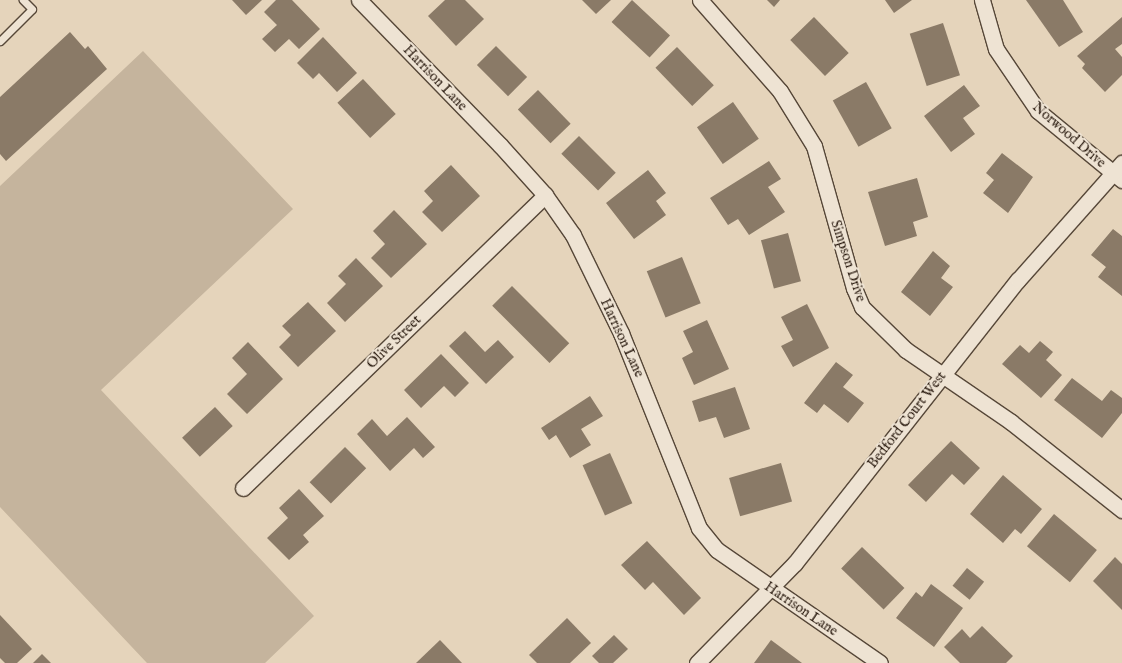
<!DOCTYPE html>
<html>
<head>
<meta charset="utf-8">
<style>
	body { margin:0 }
	#map { position:relative; width:1122px; height:663px; overflow:hidden; background:#e5d4bb; font-family:"IM FELL English",serif }
	div>[style] { position:absolute }
	.green>* { inset:0; background:#c5b49d }
	.building>* { inset:0; background:#8a7a67; transform-origin:0 0 }
	.roads { filter:drop-shadow(1px 0 #564738) drop-shadow(-1px 0 #564738) drop-shadow(0 1px #564738) drop-shadow(0 -1px #564738) }
	.lane>* { height:7px; margin:-3.5px; padding:0 3.5px; transform-origin:3.5px; border-radius:3.5px; background:#eee3d3 }
	.street>* { height:15px; margin:-7.5px; padding:0 7.5px; transform-origin:7.5px; border-radius:7.5px; background:#eee3d3 }
	span { translate:-50% -50%; white-space:nowrap; text-align:center; line-height:1.15; -webkit-text-stroke:4px #eee3d3; paint-order:stroke }
	.street-label { font-size:14px; color:#27180d }
</style>
</head>
<body>
<div id="map">
	<div class="green">
		<i style="clip-path:polygon(143px 51px,293px 209px,101px 390px,314px 616px,265px 663px,147px 663px,0 507px,0 186px)"></i>
	</div>
	<div class="building">
		<i style="clip-path:polygon(232px 0,262px 0,246px 15px)"></i>
		<i style="clip-path:polygon(276px 0,292px 0,320px 29px,299px 49px,289px 39px,275px 52px,262px 39px,277px 25px,264px 12px)"></i>
		<i style="clip-path:polygon(445px 0,465px 0,484px 19px,456px 46px,428px 16px)"></i>
		<i style="clip-path:polygon(582px 0,611px 0,596px 14px)"></i>
		<i style="left:632px;top:0;width:52px;height:30px;rotate:43deg"></i>
		<i style="clip-path:polygon(767px 0,780px 0,774px 7px)"></i>
		<i style="clip-path:polygon(885px 0,912px 0,894px 13px)"></i>
		<i style="clip-path:polygon(1026px 0,1063px 0,1083px 32px,1059px 47px)"></i>
		<i style="left:814px;top:17px;width:50px;height:33px;rotate:46deg"></i>
		<i style="clip-path:polygon(1122px 17px,1122px 44px,1115px 49px,1122px 57px,1122px 75px,1105px 92px,1082px 68px,1085px 64px,1077px 56px)"></i>
		<i style="left:943px;top:23px;width:55px;height:35px;rotate:72deg"></i>
		<i style="clip-path:polygon(70px 32px,85px 49px,88px 46px,107px 69px,6px 161px,0 154px,0 97px)"></i>
		<i style="clip-path:polygon(323px 37px,357px 73px,337px 92px,319px 73px,313px 79px,297px 63px)"></i>
		<i style="left:496px;top:46px;width:44px;height:27px;rotate:45deg"></i>
		<i style="left:677px;top:47px;width:53px;height:30px;rotate:46deg"></i>
		<i style="left:363px;top:79px;width:48px;height:35px;rotate:47deg"></i>
		<i style="left:866px;top:82px;width:53px;height:38px;rotate:61deg"></i>
		<i style="clip-path:polygon(964px 85px,980px 106px,963px 118px,975px 134px,951px 152px,924px 116px)"></i>
		<i style="left:538px;top:90px;width:47px;height:28px;rotate:46deg"></i>
		<i style="left:733px;top:102px;width:45px;height:44px;rotate:55deg"></i>
		<i style="left:579px;top:136px;width:52px;height:25px;rotate:45deg"></i>
		<i style="clip-path:polygon(1002px 153px,1033px 177px,1008px 213px,983px 193px,994px 180px,986px 173px)"></i>
		<i style="clip-path:polygon(769px 161px,781px 179px,768px 187px,785px 212px,749px 235px,738px 219px,728px 225px,710px 198px)"></i>
		<i style="clip-path:polygon(451px 165px,480px 196px,442px 232px,422px 212px,433px 201px,424px 191px)"></i>
		<i style="clip-path:polygon(648px 170px,666px 193px,656px 201px,666px 215px,634px 239px,606px 203px)"></i>
		<i style="clip-path:polygon(917px 178px,928px 217px,913px 222px,917px 236px,885px 246px,868px 192px)"></i>
		<i style="clip-path:polygon(394px 210px,427px 244px,391px 278px,371px 258px,385px 244px,373px 231px)"></i>
		<i style="clip-path:polygon(1113px 229px,1122px 236px,1122px 296px,1098px 277px,1106px 267px,1091px 255px)"></i>
		<i style="left:788px;top:233px;width:50px;height:28px;rotate:75deg"></i>
		<i style="clip-path:polygon(933px 251px,950px 266px,941px 278px,953px 287px,930px 316px,901px 292px)"></i>
		<i style="left:682px;top:257px;width:50px;height:38px;rotate:68deg"></i>
		<i style="clip-path:polygon(356px 258px,383px 286px,345px 322px,327px 303px,346px 284px,338px 276px)"></i>
		<i style="left:512px;top:286px;width:81px;height:28px;rotate:45deg"></i>
		<i style="clip-path:polygon(308px 302px,336px 331px,298px 367px,279px 347px,291px 335px,282px 326px)"></i>
		<i style="clip-path:polygon(807px 304px,829px 348px,793px 367px,781px 346px,793px 340px,781px 317px)"></i>
		<i style="clip-path:polygon(707px 320px,729px 369px,694px 385px,682px 358px,693px 352px,683px 331px)"></i>
		<i style="clip-path:polygon(465px 331px,485px 352px,498px 340px,514px 357px,486px 384px,449px 346px)"></i>
		<i style="clip-path:polygon(1040px 341px,1053px 352px,1046px 360px,1062px 375px,1041px 398px,1002px 364px,1020px 345px,1029px 353px)"></i>
		<i style="clip-path:polygon(248px 342px,283px 379px,247px 414px,227px 394px,247px 374px,232px 358px)"></i>
		<i style="clip-path:polygon(441px 354px,469px 383px,455px 397px,444px 386px,421px 408px,404px 390px)"></i>
		<i style="clip-path:polygon(836px 362px,853px 375px,843px 387px,864px 403px,848px 423px,824px 404px,817px 413px,804px 403px)"></i>
		<i style="clip-path:polygon(1072px 378px,1102px 401px,1111px 390px,1122px 398px,1122px 413px,1102px 438px,1054px 400px)"></i>
		<i style="clip-path:polygon(735px 387px,750px 429px,724px 438px,716px 417px,699px 422px,692px 401px)"></i>
		<i style="clip-path:polygon(590px 396px,603px 416px,581px 429px,591px 445px,570px 458px,556px 435px,549px 440px,541px 428px)"></i>
		<i style="left:215px;top:407px;width:26px;height:45px;rotate:47deg"></i>
		<i style="clip-path:polygon(407px 417px,435px 447px,423px 458px,414px 448px,390px 471px,357px 434px,372px 419px,387px 436px)"></i>
		<i style="clip-path:polygon(951px 441px,980px 468px,964px 485px,952px 474px,926px 502px,908px 485px)"></i>
		<i style="left:345px;top:447px;width:30px;height:50px;rotate:45deg"></i>
		<i style="left:610px;top:453px;width:55px;height:30px;rotate:66deg"></i>
		<i style="left:781px;top:463px;width:40px;height:54px;rotate:74deg"></i>
		<i style="clip-path:polygon(1003px 475px,1042px 509px,1021px 534px,1015px 529px,1003px 543px,970px 514px)"></i>
		<i style="clip-path:polygon(299px 489px,324px 516px,303px 535px,309px 542px,289px 560px,267px 538px,288px 518px,279px 508px)"></i>
		<i style="left:1054px;top:514px;width:56px;height:42px;rotate:40deg"></i>
		<i style="clip-path:polygon(647px 541px,701px 598px,684px 615px,653px 582px,645px 590px,621px 565px)"></i>
		<i style="left:862px;top:547px;width:59px;height:30px;rotate:44deg"></i>
		<i style="clip-path:polygon(1115px 557px,1122px 564px,1122px 610px,1093px 581px)"></i>
		<i style="left:967px;top:568px;width:22px;height:23px;rotate:39deg"></i>
		<i style="clip-path:polygon(931px 584px,963px 608px,934px 647px,896px 618px,916px 592px,922px 597px)"></i>
		<i style="clip-path:polygon(0 615px,32px 649px,17px 663px,5px 663px,0 658px)"></i>
		<i style="clip-path:polygon(567px 618px,591px 643px,570px 663px,537px 663px,529px 655px)"></i>
		<i style="clip-path:polygon(982px 626px,1013px 656px,1006px 663px,960px 663px,944px 647px,962px 629px,970px 638px)"></i>
		<i style="clip-path:polygon(614px 635px,628px 649px,613px 663px,599px 663px,592px 656px)"></i>
		<i style="clip-path:polygon(440px 640px,462px 663px,416px 663px)"></i>
		<i style="clip-path:polygon(771px 640px,802px 663px,754px 663px)"></i>
		<i style="clip-path:polygon(42px 654px,51px 663px,33px 663px)"></i>
	</div>
	<div class="roads">
		<div class="lane">
			<i style="left:0;top:41px;width:45px;rotate:-45deg"></i>
			<i style="left:32px;top:9px;width:13px;rotate:-135deg"></i>
		</div>
		<div class="street">
			<i style="left:359px;top:0;width:202px;rotate:45.8deg"></i>
			<i style="left:500px;top:145px;width:67px;rotate:48deg"></i>
			<i style="left:545px;top:195px;width:49px;rotate:55deg"></i>
			<i style="left:573px;top:235px;width:109px;rotate:63.9deg"></i>
			<i style="left:621px;top:333px;width:210px;rotate:68.2deg"></i>
			<i style="left:699px;top:528px;width:28px;rotate:51deg"></i>
			<i style="left:717px;top:550px;width:198px;rotate:34.7deg"></i>
			<i style="left:700px;top:0;width:121px;rotate:48.7deg"></i>
			<i style="left:780px;top:91px;width:65px;rotate:58.3deg"></i>
			<i style="left:814px;top:146px;width:148px;rotate:74.3deg"></i>
			<i style="left:854px;top:288px;width:21px;rotate:67deg"></i>
			<i style="left:862px;top:307px;width:62px;rotate:44.3deg"></i>
			<i style="left:906px;top:350px;width:127px;rotate:34.4deg"></i>
			<i style="left:1011px;top:422px;width:142px;rotate:38.4deg"></i>
			<i style="left:982px;top:0;width:51px;rotate:74.1deg"></i>
			<i style="left:996px;top:49px;width:75px;rotate:55.9deg"></i>
			<i style="left:1038px;top:111px;width:109px;rotate:39.4deg"></i>
			<i style="left:243px;top:488px;width:421px;rotate:-44.1deg"></i>
			<i style="left:697px;top:663px;width:140px;rotate:-45.6deg"></i>
			<i style="left:795px;top:563px;width:360px;rotate:-51.8deg"></i>
			<i style="left:1018px;top:280px;width:157px;rotate:-48.4deg"></i>
		</div>
	</div>
	<div class="street-label">
		<span style="left:435px;top:78px;rotate:46deg">Harrison Lane</span>
		<span style="left:1069px;top:135px;rotate:41deg">Norwood Drive</span>
		<span style="left:848px;top:261px;rotate:72deg">Simpson Drive</span>
		<span style="left:622px;top:338px;rotate:65deg">Harrison Lane</span>
		<span style="left:394px;top:342px;rotate:-44deg">Olive Street</span>
		<span style="left:907px;top:420px;rotate:-52deg">Bedford Court West</span>
		<span style="left:801px;top:609px;rotate:34deg">Harrison Lane</span>
	</div>
</div>
</body>
</html>
